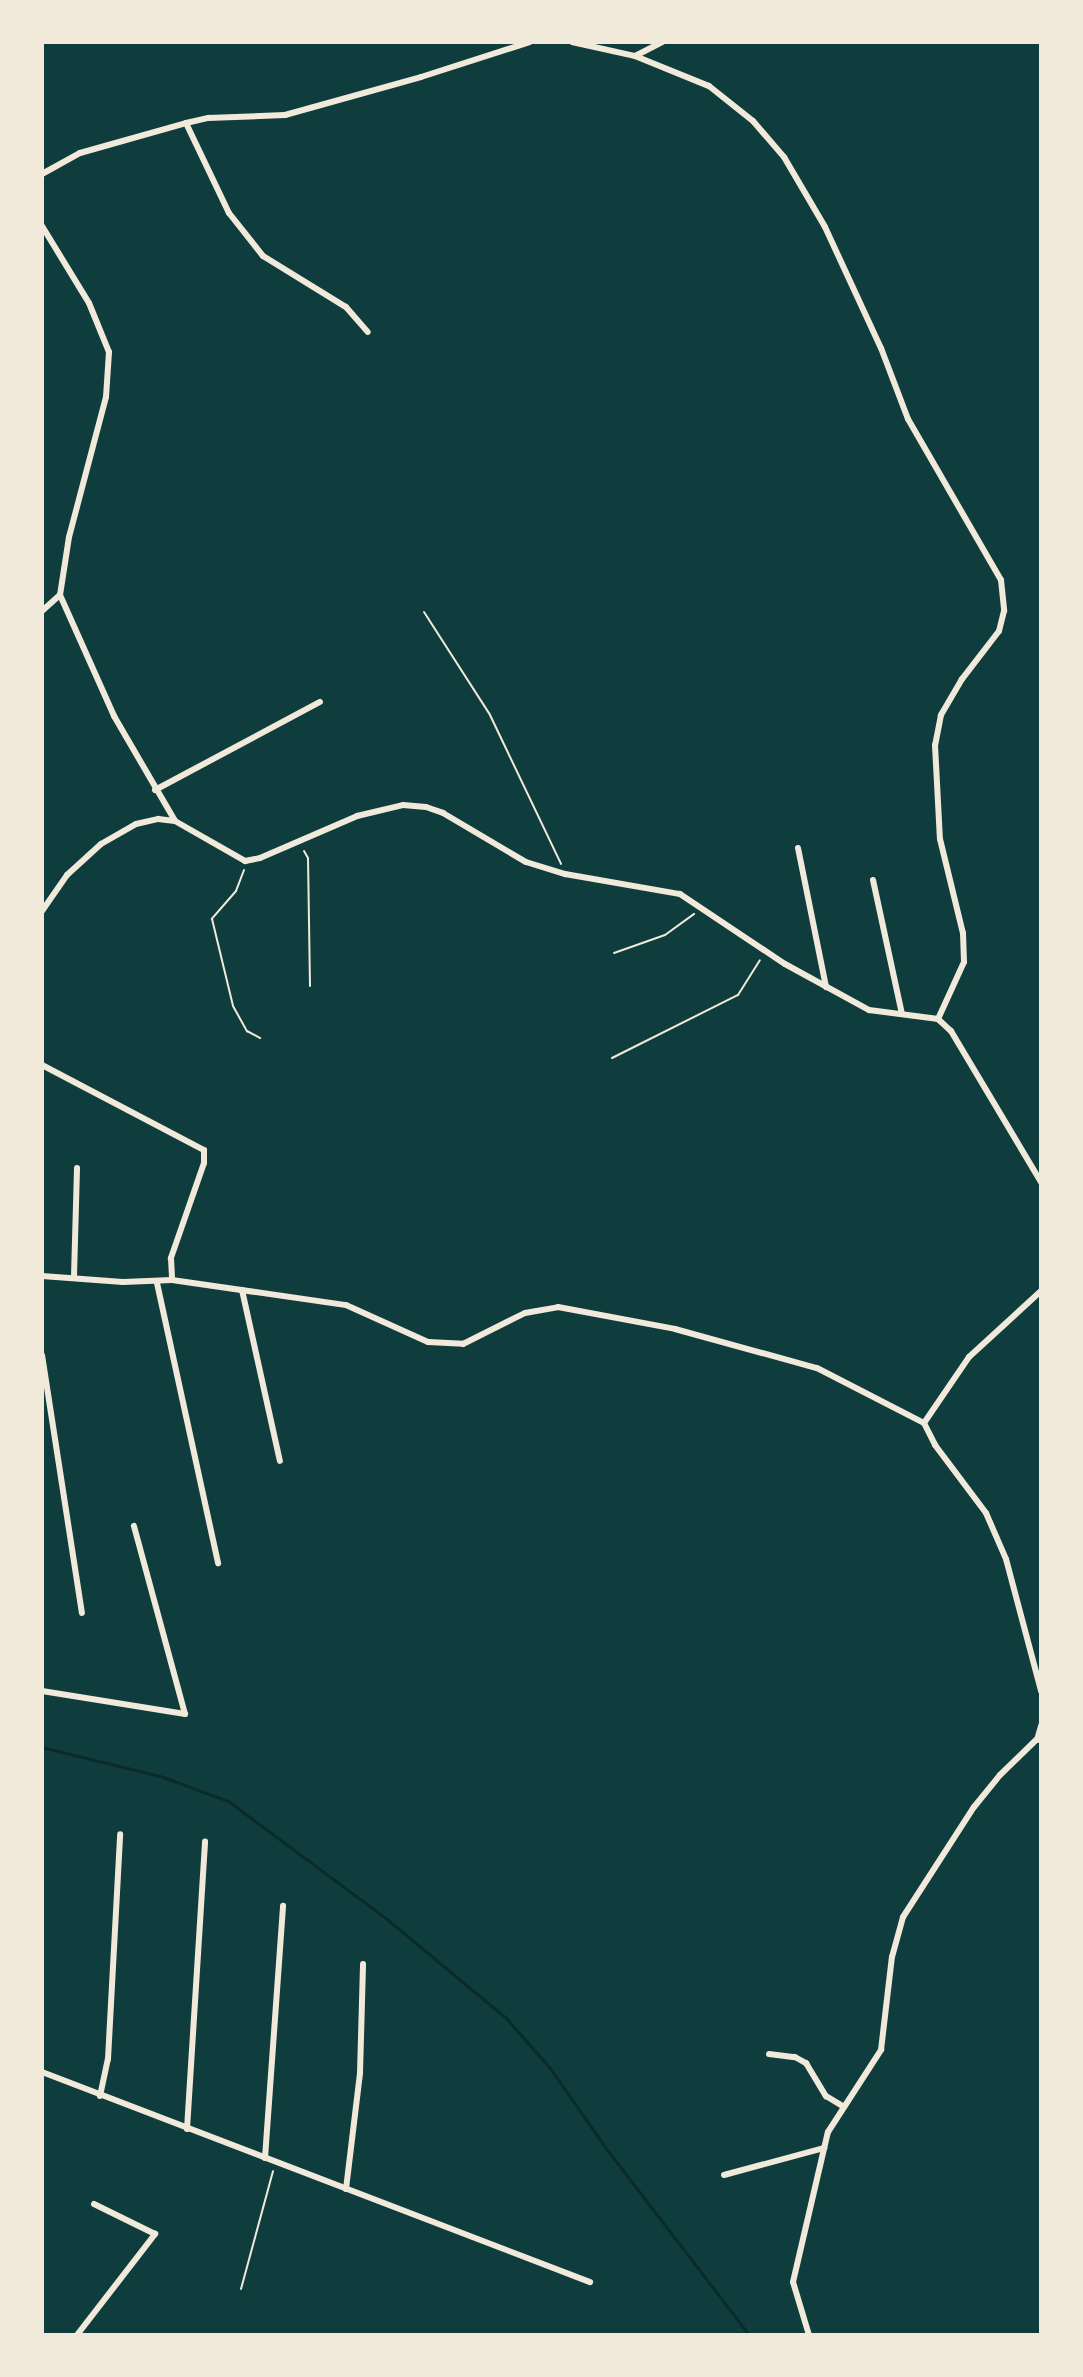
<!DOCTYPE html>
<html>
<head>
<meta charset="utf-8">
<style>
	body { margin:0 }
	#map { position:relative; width:1083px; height:2377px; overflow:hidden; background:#0f3d3e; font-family:Inter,sans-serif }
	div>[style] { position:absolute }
	.stream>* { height:3px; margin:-1.5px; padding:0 1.5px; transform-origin:1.5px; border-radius:1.5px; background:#0a2a2b }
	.path>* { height:2px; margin:-1px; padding:0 1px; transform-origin:1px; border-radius:1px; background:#f1e9da }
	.minor>* { height:6px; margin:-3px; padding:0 3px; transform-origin:3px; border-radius:3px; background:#f1e9da }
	span { translate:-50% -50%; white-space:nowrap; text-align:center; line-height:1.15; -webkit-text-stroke:6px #f1e9da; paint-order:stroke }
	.frame { position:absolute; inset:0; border:44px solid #f1e9da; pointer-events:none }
</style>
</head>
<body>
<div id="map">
	<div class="stream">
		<i style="left:42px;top:1747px;width:125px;rotate:13.9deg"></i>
		<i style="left:163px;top:1777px;width:69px;rotate:20.3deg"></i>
		<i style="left:228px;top:1801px;width:199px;rotate:36.6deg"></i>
		<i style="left:388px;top:1920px;width:153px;rotate:39.7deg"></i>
		<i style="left:506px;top:2018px;width:67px;rotate:48.7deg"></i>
		<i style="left:550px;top:2068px;width:101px;rotate:55.1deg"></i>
		<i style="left:608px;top:2151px;width:232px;rotate:52.5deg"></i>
	</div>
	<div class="path">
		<i style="left:424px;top:612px;width:122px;rotate:57.3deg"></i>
		<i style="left:490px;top:715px;width:165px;rotate:64.5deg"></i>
		<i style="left:304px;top:851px;width:8px;rotate:60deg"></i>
		<i style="left:308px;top:858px;width:128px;rotate:89.1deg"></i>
		<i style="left:244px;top:870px;width:22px;rotate:111deg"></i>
		<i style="left:236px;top:891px;width:37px;rotate:131deg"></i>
		<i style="left:212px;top:919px;width:89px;rotate:76.4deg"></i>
		<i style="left:233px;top:1006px;width:29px;rotate:61deg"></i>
		<i style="left:247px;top:1031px;width:15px;rotate:28deg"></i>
		<i style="left:614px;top:953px;width:54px;rotate:-19.4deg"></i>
		<i style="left:665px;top:935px;width:36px;rotate:-36deg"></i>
		<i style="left:612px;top:1058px;width:141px;rotate:-26.6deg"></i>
		<i style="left:738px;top:995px;width:41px;rotate:-57.8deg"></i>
		<i style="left:241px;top:2289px;width:122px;rotate:-74.8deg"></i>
	</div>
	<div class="minor">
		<i style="left:572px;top:42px;width:65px;rotate:12.5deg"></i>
		<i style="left:635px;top:56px;width:31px;rotate:-27deg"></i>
		<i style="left:635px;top:56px;width:80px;rotate:22.1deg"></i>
		<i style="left:709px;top:86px;width:56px;rotate:38.5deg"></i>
		<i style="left:753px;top:121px;width:48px;rotate:49.3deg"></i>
		<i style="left:784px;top:157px;width:81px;rotate:59.6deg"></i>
		<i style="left:825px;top:227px;width:133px;rotate:65.2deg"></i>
		<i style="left:881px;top:348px;width:76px;rotate:69.2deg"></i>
		<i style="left:908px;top:419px;width:186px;rotate:60deg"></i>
		<i style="left:1001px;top:580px;width:31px;rotate:84deg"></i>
		<i style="left:1004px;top:611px;width:21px;rotate:104deg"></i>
		<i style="left:999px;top:631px;width:61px;rotate:127.6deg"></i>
		<i style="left:962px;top:679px;width:42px;rotate:120.3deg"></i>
		<i style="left:941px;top:715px;width:31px;rotate:101deg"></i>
		<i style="left:935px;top:745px;width:94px;rotate:87deg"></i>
		<i style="left:940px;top:839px;width:97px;rotate:76.3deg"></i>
		<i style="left:963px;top:933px;width:29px;rotate:88deg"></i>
		<i style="left:964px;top:962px;width:63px;rotate:114.5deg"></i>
		<i style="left:186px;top:123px;width:100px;rotate:64.5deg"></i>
		<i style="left:229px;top:213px;width:55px;rotate:51.7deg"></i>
		<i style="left:263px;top:256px;width:97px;rotate:31.6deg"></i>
		<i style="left:346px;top:307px;width:33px;rotate:49deg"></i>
		<i style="left:42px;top:174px;width:43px;rotate:-28.9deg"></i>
		<i style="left:80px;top:153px;width:110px;rotate:-15.8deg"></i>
		<i style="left:186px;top:123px;width:23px;rotate:-13deg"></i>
		<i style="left:208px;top:118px;width:77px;rotate:-2.2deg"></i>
		<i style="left:285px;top:115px;width:141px;rotate:-15.6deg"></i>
		<i style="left:421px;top:77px;width:114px;rotate:-17.8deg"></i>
		<i style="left:42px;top:226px;width:90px;rotate:58.6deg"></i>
		<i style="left:89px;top:303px;width:53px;rotate:67.8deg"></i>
		<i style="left:109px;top:352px;width:45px;rotate:93.8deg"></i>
		<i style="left:106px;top:397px;width:145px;rotate:104.8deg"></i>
		<i style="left:69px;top:537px;width:59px;rotate:98.8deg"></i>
		<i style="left:60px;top:595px;width:133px;rotate:65.9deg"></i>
		<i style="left:114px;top:716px;width:121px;rotate:59.8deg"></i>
		<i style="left:175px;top:821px;width:81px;rotate:29.7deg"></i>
		<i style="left:245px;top:861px;width:15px;rotate:-11deg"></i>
		<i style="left:260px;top:858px;width:106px;rotate:-23.4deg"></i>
		<i style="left:357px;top:816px;width:47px;rotate:-13.4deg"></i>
		<i style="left:403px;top:805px;width:23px;rotate:5deg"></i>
		<i style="left:426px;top:807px;width:18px;rotate:19deg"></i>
		<i style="left:443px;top:813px;width:96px;rotate:30.6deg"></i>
		<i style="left:526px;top:862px;width:41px;rotate:17.1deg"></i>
		<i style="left:565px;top:874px;width:117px;rotate:9.9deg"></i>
		<i style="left:680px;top:894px;width:126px;rotate:33.7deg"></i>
		<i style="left:785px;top:964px;width:96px;rotate:28.7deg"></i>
		<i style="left:869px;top:1010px;width:70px;rotate:7.4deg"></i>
		<i style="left:42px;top:611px;width:24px;rotate:-42deg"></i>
		<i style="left:155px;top:790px;width:187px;rotate:-28.1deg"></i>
		<i style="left:798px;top:848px;width:142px;rotate:78.6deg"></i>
		<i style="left:873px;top:880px;width:137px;rotate:77.8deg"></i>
		<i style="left:42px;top:911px;width:44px;rotate:-55.2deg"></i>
		<i style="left:67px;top:875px;width:46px;rotate:-42.4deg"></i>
		<i style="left:101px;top:844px;width:40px;rotate:-29.7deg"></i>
		<i style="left:136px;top:824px;width:23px;rotate:-13deg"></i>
		<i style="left:158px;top:819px;width:17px;rotate:7deg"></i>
		<i style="left:938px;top:1019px;width:18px;rotate:43deg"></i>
		<i style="left:951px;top:1031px;width:176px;rotate:59.2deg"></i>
		<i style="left:42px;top:1065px;width:183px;rotate:27.7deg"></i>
		<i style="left:204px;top:1150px;width:13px;rotate:90deg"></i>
		<i style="left:204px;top:1163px;width:101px;rotate:109.2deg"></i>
		<i style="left:171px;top:1258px;width:22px;rotate:87deg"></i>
		<i style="left:42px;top:1276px;width:81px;rotate:4.2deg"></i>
		<i style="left:123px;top:1282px;width:49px;rotate:-2.3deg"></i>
		<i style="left:172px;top:1280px;width:176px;rotate:8.2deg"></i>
		<i style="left:346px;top:1305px;width:90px;rotate:24.3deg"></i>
		<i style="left:428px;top:1342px;width:35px;rotate:3deg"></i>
		<i style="left:463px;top:1344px;width:69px;rotate:-26.6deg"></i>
		<i style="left:525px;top:1313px;width:34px;rotate:-10deg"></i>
		<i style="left:558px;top:1307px;width:119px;rotate:10.6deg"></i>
		<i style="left:675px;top:1329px;width:147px;rotate:15.4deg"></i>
		<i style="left:817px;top:1368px;width:120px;rotate:27.2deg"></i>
		<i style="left:924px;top:1423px;width:25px;rotate:63deg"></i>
		<i style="left:935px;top:1445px;width:85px;rotate:53.1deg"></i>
		<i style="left:986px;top:1513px;width:50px;rotate:66.5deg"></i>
		<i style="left:1006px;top:1559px;width:137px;rotate:75.1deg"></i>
		<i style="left:74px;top:1276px;width:108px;rotate:-88.4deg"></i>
		<i style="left:157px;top:1283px;width:287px;rotate:77.7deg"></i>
		<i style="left:242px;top:1290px;width:175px;rotate:77.5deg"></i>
		<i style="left:42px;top:1355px;width:261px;rotate:81.2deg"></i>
		<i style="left:924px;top:1423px;width:80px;rotate:-55.7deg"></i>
		<i style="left:969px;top:1357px;width:98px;rotate:-42.5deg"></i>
		<i style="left:42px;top:1691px;width:145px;rotate:9.1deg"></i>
		<i style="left:185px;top:1714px;width:195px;rotate:-105.2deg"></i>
		<i style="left:1037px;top:1740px;width:15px;rotate:-74deg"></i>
		<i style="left:769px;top:2054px;width:26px;rotate:7deg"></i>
		<i style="left:795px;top:2057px;width:13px;rotate:29deg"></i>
		<i style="left:806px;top:2063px;width:39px;rotate:59deg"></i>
		<i style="left:826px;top:2096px;width:21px;rotate:31deg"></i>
		<i style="left:42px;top:2072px;width:587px;rotate:20.97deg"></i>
		<i style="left:100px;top:2096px;width:38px;rotate:-78deg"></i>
		<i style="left:108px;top:2059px;width:225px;rotate:-86.9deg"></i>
		<i style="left:187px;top:2129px;width:288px;rotate:-86.4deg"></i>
		<i style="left:265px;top:2158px;width:253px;rotate:-85.9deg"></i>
		<i style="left:724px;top:2175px;width:104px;rotate:-15.1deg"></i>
		<i style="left:346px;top:2189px;width:117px;rotate:-83.1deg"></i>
		<i style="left:360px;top:2073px;width:109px;rotate:-88.4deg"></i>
		<i style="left:77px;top:2335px;width:128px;rotate:-52.3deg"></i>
		<i style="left:155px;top:2234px;width:68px;rotate:-153.8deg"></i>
		<i style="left:809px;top:2335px;width:55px;rotate:-106.8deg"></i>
		<i style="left:793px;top:2282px;width:154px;rotate:-76.9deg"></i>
		<i style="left:828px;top:2132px;width:98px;rotate:-57.1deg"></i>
		<i style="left:881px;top:2050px;width:94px;rotate:-83.3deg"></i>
		<i style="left:892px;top:1957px;width:41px;rotate:-74.6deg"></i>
		<i style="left:903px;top:1917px;width:131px;rotate:-57.2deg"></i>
		<i style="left:974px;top:1807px;width:41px;rotate:-50.9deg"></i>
		<i style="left:1000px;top:1775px;width:52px;rotate:-44.2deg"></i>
	</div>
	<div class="frame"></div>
</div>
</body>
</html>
